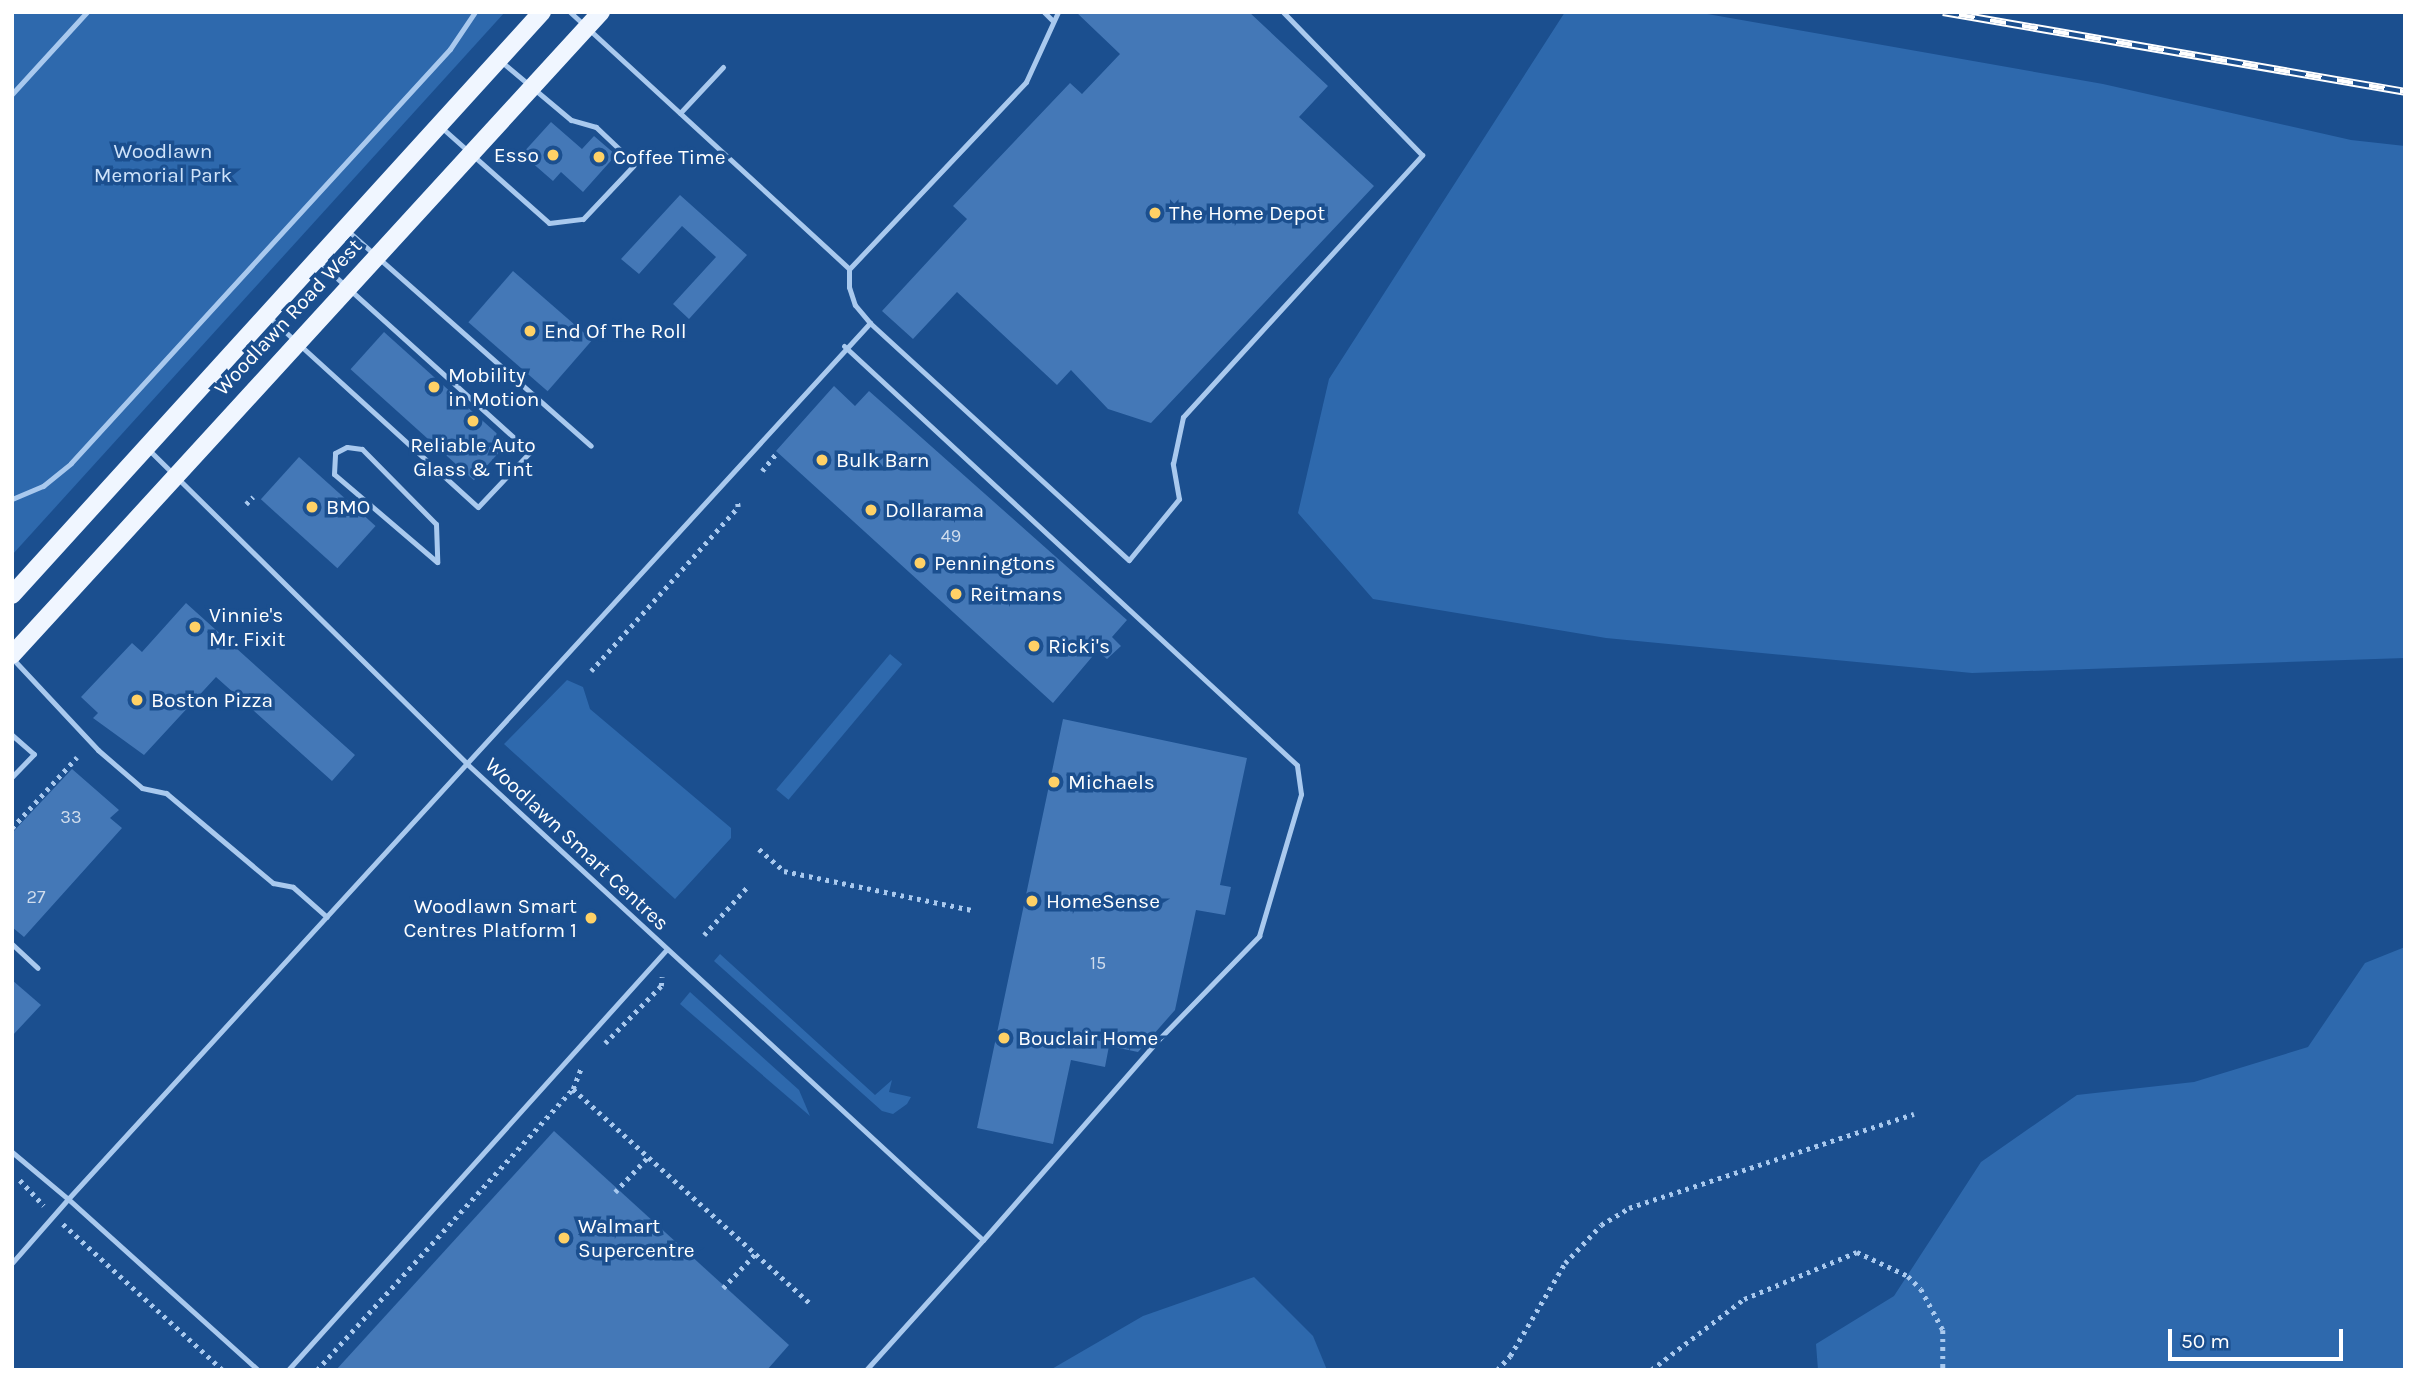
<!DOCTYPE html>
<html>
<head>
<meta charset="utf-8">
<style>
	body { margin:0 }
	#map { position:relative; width:2417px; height:1382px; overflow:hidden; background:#1b4f8f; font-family:Karla,sans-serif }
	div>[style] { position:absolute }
	.green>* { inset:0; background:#2e69ad; transform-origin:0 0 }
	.building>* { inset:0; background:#4478b7; transform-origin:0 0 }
	.path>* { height:4.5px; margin-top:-2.25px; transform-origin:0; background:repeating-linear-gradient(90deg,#a9c9ee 0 3.5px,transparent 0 8.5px) }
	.service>* { height:5px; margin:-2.5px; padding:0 2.5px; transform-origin:2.5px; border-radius:2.5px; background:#a9c9ee }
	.primary>* { height:18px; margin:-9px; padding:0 9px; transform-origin:9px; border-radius:9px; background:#f0f6ff }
	.rail>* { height:8px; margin-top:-4px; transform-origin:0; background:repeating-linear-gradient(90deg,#1b4f8f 0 16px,#fff 0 32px); box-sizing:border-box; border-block:2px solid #fff }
	.dots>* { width:19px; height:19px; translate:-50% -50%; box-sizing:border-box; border:4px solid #1b4f8f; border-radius:50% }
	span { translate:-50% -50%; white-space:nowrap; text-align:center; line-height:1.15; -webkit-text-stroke:7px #1b4f8f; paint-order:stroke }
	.number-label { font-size:18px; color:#d0dded }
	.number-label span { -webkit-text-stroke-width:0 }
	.park-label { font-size:21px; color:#cfe3fa }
	.poi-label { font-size:21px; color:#fff }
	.right { translate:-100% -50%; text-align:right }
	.left { translate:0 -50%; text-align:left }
	.street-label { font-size:21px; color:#fff }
	.frame { position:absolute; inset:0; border:14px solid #fff; pointer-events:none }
	.scale { position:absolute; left:2168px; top:1329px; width:175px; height:32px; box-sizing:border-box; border:4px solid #fff; border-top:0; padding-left:9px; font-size:21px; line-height:24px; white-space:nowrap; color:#fff; -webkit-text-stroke:5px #1b4f8f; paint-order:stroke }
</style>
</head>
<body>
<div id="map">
	<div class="green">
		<i style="clip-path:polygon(12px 12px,505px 12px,12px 555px)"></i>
		<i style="clip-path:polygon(1565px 12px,1696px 12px,2103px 84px,2351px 140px,2405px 146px,2405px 658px,1972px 673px,1606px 638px,1373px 599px,1298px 513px,1329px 379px)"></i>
		<i style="left:890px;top:654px;width:16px;height:177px;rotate:40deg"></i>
		<i style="clip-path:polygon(567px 680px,583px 687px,590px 709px,731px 828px,731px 838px,675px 899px,504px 744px)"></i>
		<i style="clip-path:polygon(2405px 947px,2405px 1370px,1818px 1370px,1816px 1344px,1894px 1296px,1981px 1162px,2077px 1095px,2194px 1082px,2308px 1047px,2365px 963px)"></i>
		<i style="clip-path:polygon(720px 954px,875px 1095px,892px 1080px,889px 1092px,911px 1097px,907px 1104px,893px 1114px,882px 1111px,714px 961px)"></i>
		<i style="clip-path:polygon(690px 992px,799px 1090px,810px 1116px,680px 1004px)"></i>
		<i style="clip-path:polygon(1254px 1277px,1313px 1336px,1327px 1370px,1050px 1370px,1143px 1316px)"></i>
	</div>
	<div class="building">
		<i style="clip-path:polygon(1076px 12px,1249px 12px,1328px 86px,1299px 117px,1374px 186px,1151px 423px,1108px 409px,1071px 370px,1057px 385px,957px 292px,913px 339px,882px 311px,967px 219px,953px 206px,1070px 83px,1082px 94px,1120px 54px)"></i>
		<i style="clip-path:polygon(551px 122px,582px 149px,594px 136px,616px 155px,583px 192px,561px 172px,553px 181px,522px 154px)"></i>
		<i style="clip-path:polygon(680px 195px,747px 255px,689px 319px,673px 304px,716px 257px,682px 226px,639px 274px,621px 259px)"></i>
		<i style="left:513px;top:271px;width:105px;height:68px;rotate:41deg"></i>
		<i style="left:384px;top:332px;width:166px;height:50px;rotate:42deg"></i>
		<i style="clip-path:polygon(834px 386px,855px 406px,869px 391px,1127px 620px,1112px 637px,1121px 646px,1107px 659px,1097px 651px,1053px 703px,776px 451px)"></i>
		<i style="left:299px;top:457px;width:103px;height:57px;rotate:42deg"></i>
		<i style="clip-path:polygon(186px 603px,355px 755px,332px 781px,216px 677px,144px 755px,93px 718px,98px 713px,81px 697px,132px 643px,142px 652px)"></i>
		<i style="clip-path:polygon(1063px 719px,1247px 758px,1220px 885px,1231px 887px,1225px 915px,1196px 910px,1175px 1010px,1138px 1052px,1109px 1046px,1105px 1067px,1071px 1060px,1053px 1144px,977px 1128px)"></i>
		<i style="clip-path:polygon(72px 769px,119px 810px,110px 818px,122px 828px,24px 937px,12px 927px,12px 833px)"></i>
		<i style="clip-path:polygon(12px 980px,41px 1005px,12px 1036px)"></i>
		<i style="clip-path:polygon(554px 1131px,789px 1345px,767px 1370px,336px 1370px)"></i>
	</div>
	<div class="path">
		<i style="left:762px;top:471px;width:21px;rotate:-51deg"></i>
		<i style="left:246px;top:504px;width:10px;rotate:-45deg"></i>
		<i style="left:591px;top:671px;width:220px;rotate:-48.1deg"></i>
		<i style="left:738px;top:507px;width:6px;rotate:-99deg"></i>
		<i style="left:12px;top:828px;width:96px;rotate:-47.5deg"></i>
		<i style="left:759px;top:849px;width:33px;rotate:41deg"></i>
		<i style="left:784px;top:871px;width:192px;rotate:11.7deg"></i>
		<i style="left:704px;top:935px;width:67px;rotate:-48deg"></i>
		<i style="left:605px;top:1043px;width:80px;rotate:-45.5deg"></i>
		<i style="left:661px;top:986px;width:9px;rotate:-84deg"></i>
		<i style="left:573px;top:1089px;width:322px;rotate:42.1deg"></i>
		<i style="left:20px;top:1180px;width:35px;rotate:47deg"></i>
		<i style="left:615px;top:1192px;width:48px;rotate:-46.7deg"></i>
		<i style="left:63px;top:1224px;width:217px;rotate:42.4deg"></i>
		<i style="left:723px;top:1288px;width:47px;rotate:-46.7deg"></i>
		<i style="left:317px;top:1370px;width:380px;rotate:-47.7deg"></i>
		<i style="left:573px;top:1089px;width:22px;rotate:-69deg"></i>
		<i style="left:1497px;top:1370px;width:19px;rotate:-47deg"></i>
		<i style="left:1510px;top:1356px;width:108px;rotate:-59.4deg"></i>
		<i style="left:1565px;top:1263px;width:52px;rotate:-46.5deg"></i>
		<i style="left:1601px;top:1225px;width:33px;rotate:-31deg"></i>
		<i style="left:1629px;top:1208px;width:300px;rotate:-18.3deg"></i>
		<i style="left:1651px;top:1370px;width:117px;rotate:-37.4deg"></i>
		<i style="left:1744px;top:1299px;width:122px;rotate:-22.6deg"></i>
		<i style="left:1857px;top:1252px;width:56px;rotate:25.2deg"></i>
		<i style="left:1908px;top:1276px;width:18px;rotate:45deg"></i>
		<i style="left:1921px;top:1289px;width:47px;rotate:61.8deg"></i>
		<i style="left:1943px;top:1330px;width:40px;rotate:90deg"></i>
	</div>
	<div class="service">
		<i style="left:570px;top:12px;width:379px;rotate:42.6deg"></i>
		<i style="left:1044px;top:12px;width:13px;rotate:45deg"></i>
		<i style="left:1058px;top:12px;width:77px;rotate:114.6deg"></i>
		<i style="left:1026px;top:82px;width:257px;rotate:133.4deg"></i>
		<i style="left:849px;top:269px;width:18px;rotate:90deg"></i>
		<i style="left:849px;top:287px;width:19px;rotate:72deg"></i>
		<i style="left:855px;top:305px;width:23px;rotate:50deg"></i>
		<i style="left:870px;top:323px;width:351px;rotate:42.5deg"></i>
		<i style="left:1129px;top:560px;width:79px;rotate:-50.7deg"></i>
		<i style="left:1179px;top:499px;width:36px;rotate:-100deg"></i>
		<i style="left:1173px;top:464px;width:48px;rotate:-78deg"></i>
		<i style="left:1183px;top:417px;width:355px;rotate:-47.6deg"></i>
		<i style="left:1422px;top:155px;width:199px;rotate:-134.2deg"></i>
		<i style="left:12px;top:94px;width:111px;rotate:-47.6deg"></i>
		<i style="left:680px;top:113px;width:63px;rotate:-46.9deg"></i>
		<i style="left:441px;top:127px;width:144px;rotate:41.6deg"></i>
		<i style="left:549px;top:223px;width:34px;rotate:-7deg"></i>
		<i style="left:583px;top:219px;width:76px;rotate:-46.6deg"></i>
		<i style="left:635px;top:164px;width:54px;rotate:-136.5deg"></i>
		<i style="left:596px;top:127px;width:26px;rotate:-164deg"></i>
		<i style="left:571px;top:120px;width:90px;rotate:-140deg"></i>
		<i style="left:348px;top:231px;width:324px;rotate:41.5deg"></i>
		<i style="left:269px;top:317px;width:282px;rotate:42.3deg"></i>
		<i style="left:478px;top:507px;width:76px;rotate:-46.6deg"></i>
		<i style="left:530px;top:452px;width:284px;rotate:-138deg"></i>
		<i style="left:347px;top:447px;width:15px;rotate:8deg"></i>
		<i style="left:362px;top:449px;width:105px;rotate:45.4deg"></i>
		<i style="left:436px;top:524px;width:38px;rotate:88deg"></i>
		<i style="left:437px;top:562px;width:135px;rotate:-139.5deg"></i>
		<i style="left:334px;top:474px;width:21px;rotate:-87deg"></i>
		<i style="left:335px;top:453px;width:13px;rotate:-27deg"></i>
		<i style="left:148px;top:449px;width:447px;rotate:44.6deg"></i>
		<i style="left:466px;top:763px;width:703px;rotate:42.7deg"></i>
		<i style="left:983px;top:1240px;width:267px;rotate:-48.8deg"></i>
		<i style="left:1159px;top:1039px;width:144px;rotate:-45.8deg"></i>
		<i style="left:1259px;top:936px;width:148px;rotate:-73.5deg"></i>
		<i style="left:1301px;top:794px;width:29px;rotate:-98deg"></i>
		<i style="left:1297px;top:765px;width:617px;rotate:-137.23deg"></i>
		<i style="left:12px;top:499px;width:34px;rotate:-23deg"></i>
		<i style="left:43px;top:486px;width:36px;rotate:-39deg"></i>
		<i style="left:71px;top:463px;width:561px;rotate:-47.53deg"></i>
		<i style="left:450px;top:49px;width:45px;rotate:-56deg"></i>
		<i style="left:12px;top:658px;width:126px;rotate:46.9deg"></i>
		<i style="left:98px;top:750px;width:58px;rotate:40.8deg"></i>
		<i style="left:142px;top:788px;width:25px;rotate:12deg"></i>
		<i style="left:166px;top:793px;width:140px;rotate:40.1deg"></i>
		<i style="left:273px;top:883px;width:20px;rotate:11deg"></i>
		<i style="left:293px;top:887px;width:45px;rotate:41.4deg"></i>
		<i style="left:12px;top:735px;width:29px;rotate:41deg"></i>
		<i style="left:34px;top:754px;width:32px;rotate:134deg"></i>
		<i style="left:12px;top:944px;width:35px;rotate:43deg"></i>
		<i style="left:12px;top:1152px;width:73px;rotate:40deg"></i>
		<i style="left:68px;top:1199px;width:85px;rotate:131.2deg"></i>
		<i style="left:258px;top:1370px;width:256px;rotate:-138deg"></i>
		<i style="left:68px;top:1199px;width:1188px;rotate:-47.53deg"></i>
		<i style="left:288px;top:1370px;width:566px;rotate:-48.01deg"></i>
		<i style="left:866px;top:1370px;width:175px;rotate:-48deg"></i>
	</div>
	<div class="primary">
		<i style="left:12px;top:595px;width:788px;rotate:-47.73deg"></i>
		<i style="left:12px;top:655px;width:872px;rotate:-47.51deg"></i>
	</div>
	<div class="rail">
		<i style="left:1943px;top:12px;width:469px;rotate:9.8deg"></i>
	</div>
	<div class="dots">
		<i style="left:553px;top:155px;background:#ffd166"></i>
		<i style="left:599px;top:157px;background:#ffd166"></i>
		<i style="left:1155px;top:213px;background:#ffd166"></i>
		<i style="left:530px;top:331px;background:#ffd166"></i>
		<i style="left:434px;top:387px;background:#ffd166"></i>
		<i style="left:473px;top:421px;background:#ffd166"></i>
		<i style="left:822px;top:460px;background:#ffd166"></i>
		<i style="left:312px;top:507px;background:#ffd166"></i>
		<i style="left:871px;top:510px;background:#ffd166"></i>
		<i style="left:920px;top:563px;background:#ffd166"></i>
		<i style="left:956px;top:594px;background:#ffd166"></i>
		<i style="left:195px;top:627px;background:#ffd166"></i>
		<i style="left:1034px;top:646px;background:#ffd166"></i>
		<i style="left:137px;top:700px;background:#ffd166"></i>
		<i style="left:1054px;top:782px;background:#ffd166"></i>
		<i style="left:1032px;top:901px;background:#ffd166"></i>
		<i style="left:591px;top:918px;background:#ffd166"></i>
		<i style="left:1004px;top:1038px;background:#ffd166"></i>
		<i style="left:564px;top:1238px;background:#ffd166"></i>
	</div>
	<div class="number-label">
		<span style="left:951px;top:536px">49</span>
		<span style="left:71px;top:817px">33</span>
		<span style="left:36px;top:897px">27</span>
		<span style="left:1098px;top:963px">15</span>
	</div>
	<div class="park-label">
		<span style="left:163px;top:163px">Woodlawn<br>Memorial Park</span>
	</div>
	<div class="poi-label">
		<span class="right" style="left:539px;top:155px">Esso</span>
		<span class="left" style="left:613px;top:157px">Coffee Time</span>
		<span class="left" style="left:1169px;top:213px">The Home Depot</span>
		<span class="left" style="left:544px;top:331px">End Of The Roll</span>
		<span class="left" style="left:448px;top:387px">Mobility<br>in Motion</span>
		<span style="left:473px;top:457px">Reliable Auto<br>Glass &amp; Tint</span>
		<span class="left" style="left:836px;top:460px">Bulk Barn</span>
		<span class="left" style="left:326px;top:507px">BMO</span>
		<span class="left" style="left:885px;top:510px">Dollarama</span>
		<span class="left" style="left:934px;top:563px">Penningtons</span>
		<span class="left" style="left:970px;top:594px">Reitmans</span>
		<span class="left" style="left:209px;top:627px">Vinnie's<br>Mr. Fixit</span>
		<span class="left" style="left:1048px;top:646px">Ricki's</span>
		<span class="left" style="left:151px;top:700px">Boston Pizza</span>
		<span class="left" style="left:1068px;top:782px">Michaels</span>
		<span class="left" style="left:1046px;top:901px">HomeSense</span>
		<span class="right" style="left:577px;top:918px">Woodlawn Smart<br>Centres Platform 1</span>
		<span class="left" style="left:1018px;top:1038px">Bouclair Home</span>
		<span class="left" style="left:578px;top:1238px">Walmart<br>Supercentre</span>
	</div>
	<div class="street-label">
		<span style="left:288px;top:317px;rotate:-47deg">Woodlawn Road West</span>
		<span style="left:577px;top:844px;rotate:43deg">Woodlawn Smart Centres</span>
	</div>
	<div class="frame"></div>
	<div class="scale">50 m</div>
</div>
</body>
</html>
